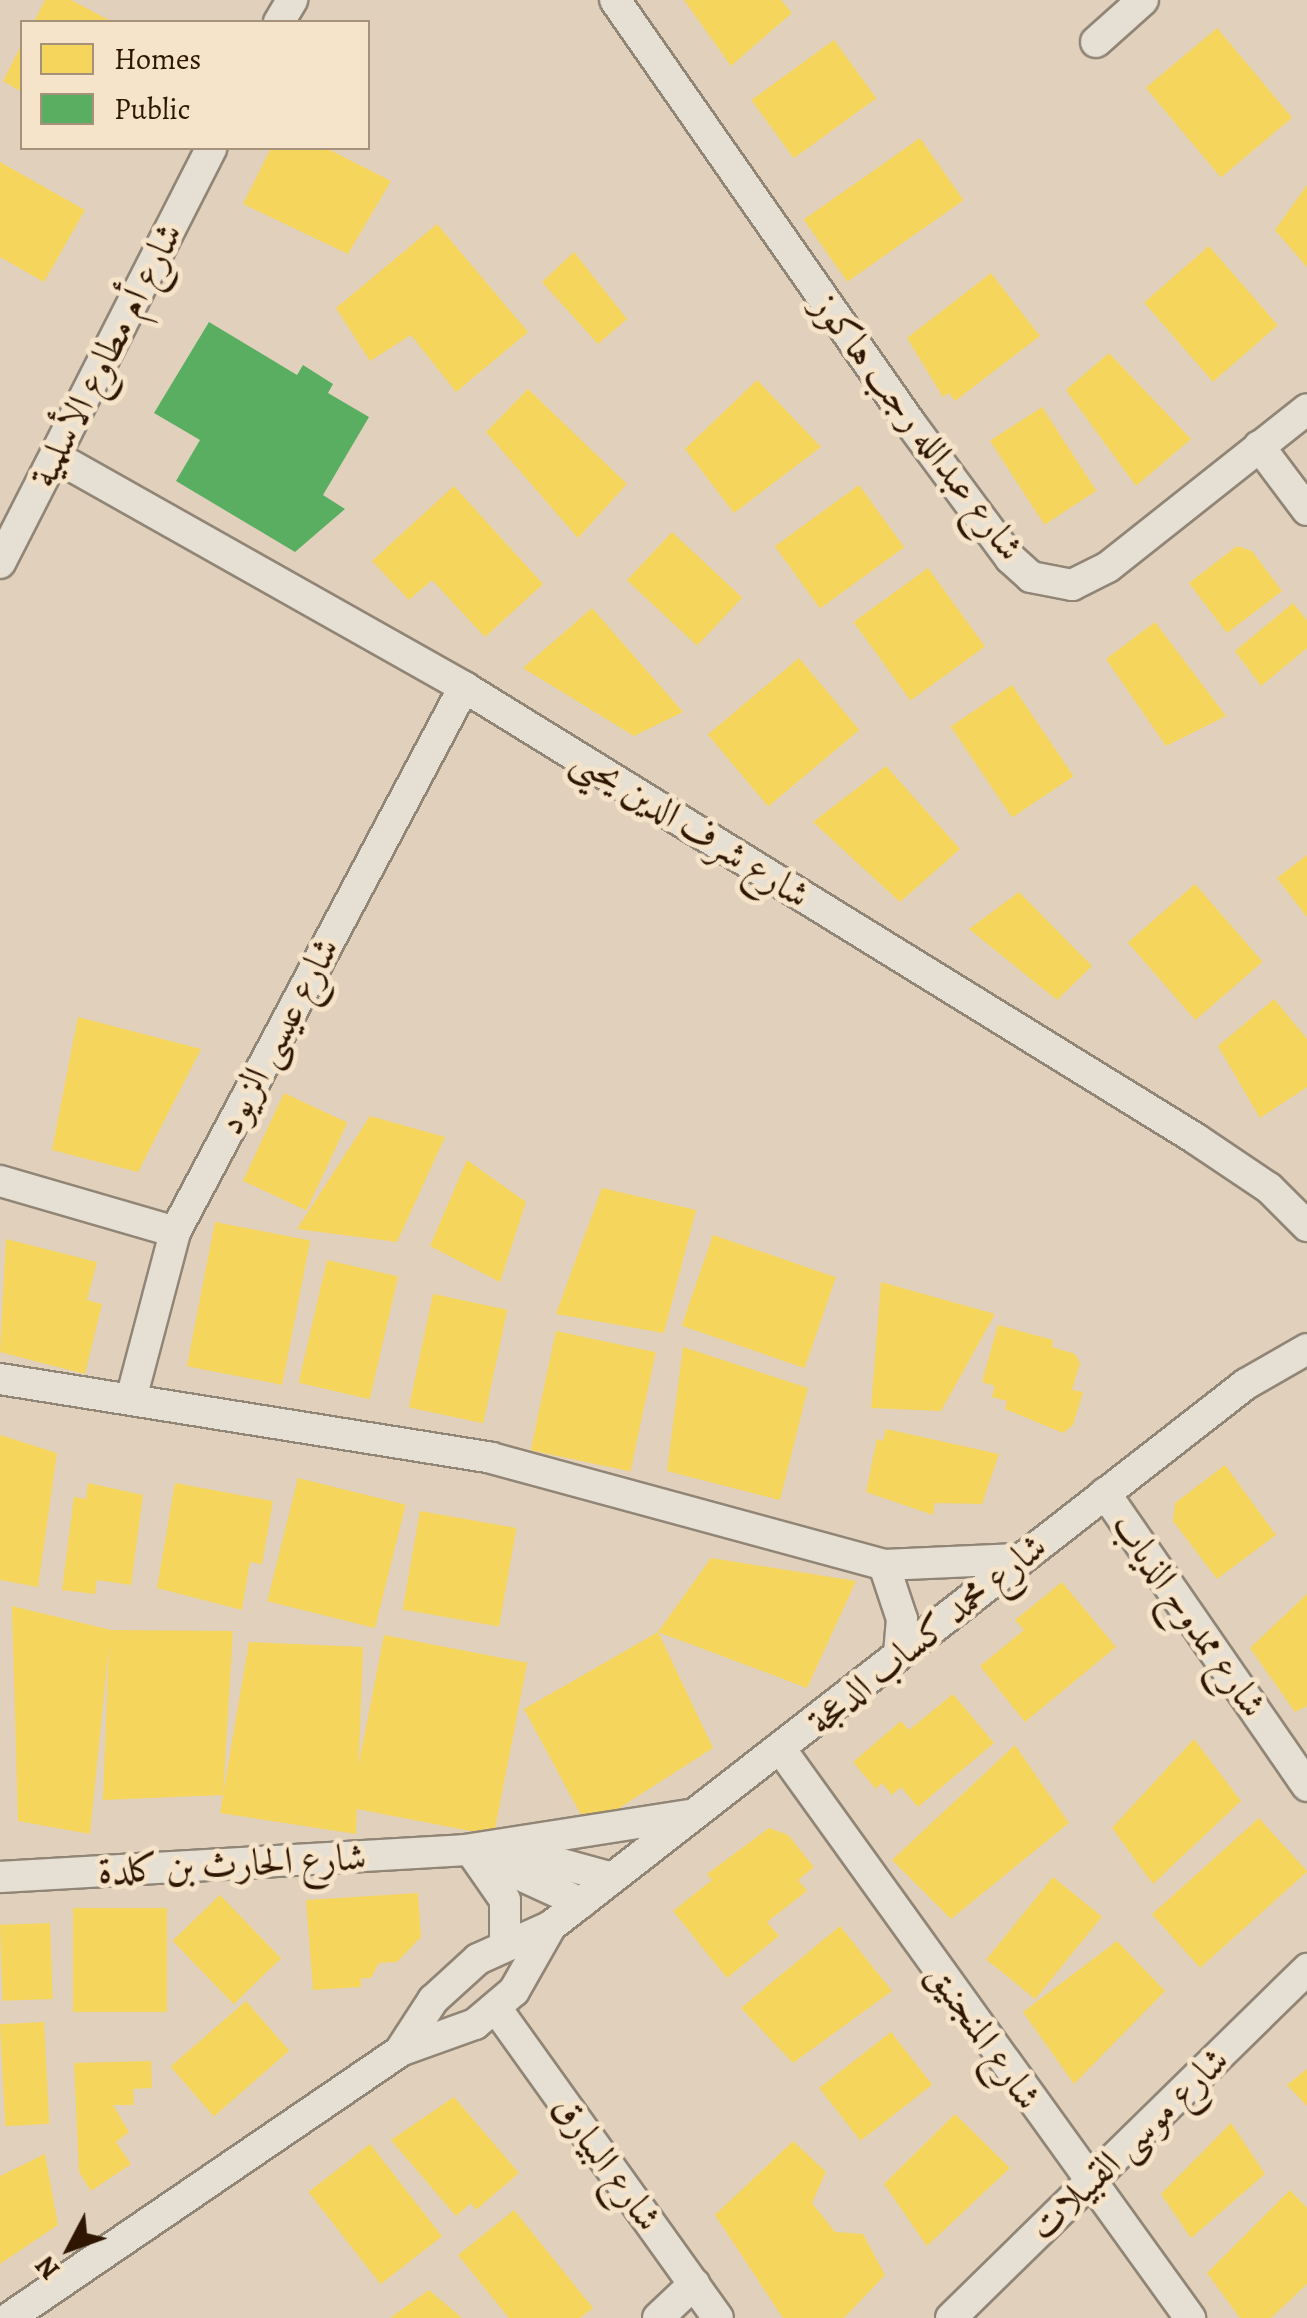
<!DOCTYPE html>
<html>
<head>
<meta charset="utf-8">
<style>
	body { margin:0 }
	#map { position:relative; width:1307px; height:2318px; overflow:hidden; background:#e1d1bc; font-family:Alegreya,Amiri,serif }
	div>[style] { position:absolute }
	.homes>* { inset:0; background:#f6d55c; transform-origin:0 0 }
	.public>* { inset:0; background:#5aae61 }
	.roads { filter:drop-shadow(2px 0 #918576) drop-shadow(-2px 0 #918576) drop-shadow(0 2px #918576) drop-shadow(0 -2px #918576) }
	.minor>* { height:30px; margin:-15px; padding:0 15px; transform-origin:15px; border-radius:15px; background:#e6dfd4 }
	span { translate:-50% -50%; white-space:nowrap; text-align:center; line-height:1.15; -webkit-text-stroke:10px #f5e3ca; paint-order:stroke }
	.street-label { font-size:38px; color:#2f1602 }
	.legend { position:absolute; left:20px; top:20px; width:350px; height:130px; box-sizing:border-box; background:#f5e3ca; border:2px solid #a6917a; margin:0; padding:12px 18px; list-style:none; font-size:30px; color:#2f1602 }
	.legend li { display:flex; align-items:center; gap:20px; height:50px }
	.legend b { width:50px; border:2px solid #a6917a }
	.north { position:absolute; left:20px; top:2198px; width:100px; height:100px; -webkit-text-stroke:8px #f5e3ca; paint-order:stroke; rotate:229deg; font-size:28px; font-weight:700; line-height:40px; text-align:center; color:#2f1602 }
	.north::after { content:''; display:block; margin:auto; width:35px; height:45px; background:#2f1602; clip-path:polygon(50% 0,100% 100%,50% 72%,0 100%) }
</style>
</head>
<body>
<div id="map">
	<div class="homes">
		<i style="clip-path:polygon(45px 0,71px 0,113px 22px,34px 22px)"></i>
		<i style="clip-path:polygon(684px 0,781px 0,792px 13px,731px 66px)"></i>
		<i style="left:1217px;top:28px;width:117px;height:93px;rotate:50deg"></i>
		<i style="left:834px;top:40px;width:72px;height:102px;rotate:54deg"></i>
		<i style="clip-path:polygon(22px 44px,22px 92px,3px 81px)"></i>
		<i style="left:920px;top:138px;width:76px;height:142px;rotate:55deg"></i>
		<i style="clip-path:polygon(271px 148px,326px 148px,391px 181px,348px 254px,243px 204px)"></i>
		<i style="clip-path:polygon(0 162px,85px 210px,44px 282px,0 257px)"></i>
		<i style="clip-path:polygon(1307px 185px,1307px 267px,1275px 230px)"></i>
		<i style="clip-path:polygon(437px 224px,528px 332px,456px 392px,411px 335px,370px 361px,336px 308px)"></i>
		<i style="left:1209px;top:246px;width:105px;height:86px;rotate:49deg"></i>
		<i style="clip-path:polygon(574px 252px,627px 319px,598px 344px,542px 282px)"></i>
		<i style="clip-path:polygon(991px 273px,1040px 336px,955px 401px,949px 393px,943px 397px,907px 338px)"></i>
		<i style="clip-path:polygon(1109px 353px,1191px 439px,1136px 486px,1066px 390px)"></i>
		<i style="clip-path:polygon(757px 380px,821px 447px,734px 513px,685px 449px)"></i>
		<i style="clip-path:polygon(528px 389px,627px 484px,578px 538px,486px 432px)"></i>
		<i style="left:1042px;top:407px;width:100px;height:62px;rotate:57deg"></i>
		<i style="left:859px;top:485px;width:77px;height:104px;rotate:54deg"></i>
		<i style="clip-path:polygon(454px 486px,543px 584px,485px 637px,432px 580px,409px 600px,372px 561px)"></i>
		<i style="left:672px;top:532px;width:96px;height:66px;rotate:43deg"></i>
		<i style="clip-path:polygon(1237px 546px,1252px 551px,1282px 591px,1227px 633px,1189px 583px)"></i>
		<i style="left:928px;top:568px;width:97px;height:92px;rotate:54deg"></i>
		<i style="clip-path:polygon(1293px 603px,1307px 620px,1307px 648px,1261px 686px,1235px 651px)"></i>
		<i style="clip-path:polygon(592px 608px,683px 712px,634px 736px,523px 668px)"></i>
		<i style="clip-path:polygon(1155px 622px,1226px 716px,1166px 746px,1106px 659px)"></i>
		<i style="left:799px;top:658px;width:94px;height:119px;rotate:50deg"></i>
		<i style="left:1012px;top:685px;width:110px;height:74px;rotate:56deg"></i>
		<i style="clip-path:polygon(886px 766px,960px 849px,900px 902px,813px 822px)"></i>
		<i style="clip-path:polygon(1307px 855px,1307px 917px,1277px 878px)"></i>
		<i style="left:1195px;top:884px;width:103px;height:89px;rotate:49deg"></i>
		<i style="clip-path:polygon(1019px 892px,1092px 966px,1057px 1000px,969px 929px)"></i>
		<i style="clip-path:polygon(1274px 999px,1307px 1039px,1307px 1087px,1260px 1118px,1218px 1046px)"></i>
		<i style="clip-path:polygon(78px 1017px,201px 1049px,138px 1172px,52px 1150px)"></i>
		<i style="left:284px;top:1093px;width:70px;height:97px;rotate:25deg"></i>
		<i style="clip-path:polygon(370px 1116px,445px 1137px,397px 1242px,297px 1229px)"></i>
		<i style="clip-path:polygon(467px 1160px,526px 1202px,500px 1282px,430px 1246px)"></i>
		<i style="clip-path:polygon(602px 1188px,696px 1210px,664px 1333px,556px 1314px)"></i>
		<i style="left:215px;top:1222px;width:97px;height:147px;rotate:11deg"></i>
		<i style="left:713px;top:1235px;width:130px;height:96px;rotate:19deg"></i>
		<i style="clip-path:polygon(6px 1239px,97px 1262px,87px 1300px,102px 1304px,85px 1374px,0 1352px)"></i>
		<i style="left:327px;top:1260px;width:73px;height:126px;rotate:13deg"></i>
		<i style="clip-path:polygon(881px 1282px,995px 1314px,941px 1411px,871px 1408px)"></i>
		<i style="left:433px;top:1294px;width:76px;height:116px;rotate:12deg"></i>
		<i style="clip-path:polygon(998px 1325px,1053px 1340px,1052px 1347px,1075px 1354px,1080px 1363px,1072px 1390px,1083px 1392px,1073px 1425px,1063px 1433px,1005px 1409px,1007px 1401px,992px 1397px,995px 1386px,982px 1382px)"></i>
		<i style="left:556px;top:1331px;width:102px;height:122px;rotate:12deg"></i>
		<i style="clip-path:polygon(683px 1347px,808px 1388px,780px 1500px,667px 1471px)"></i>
		<i style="clip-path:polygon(886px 1429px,999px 1454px,982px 1504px,935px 1503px,933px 1515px,866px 1492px,877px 1439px,883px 1441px)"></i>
		<i style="clip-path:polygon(0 1435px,57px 1453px,38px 1587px,0 1580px)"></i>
		<i style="clip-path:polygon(1225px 1465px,1276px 1535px,1217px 1579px,1173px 1521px,1175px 1503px)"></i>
		<i style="left:298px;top:1478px;width:111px;height:127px;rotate:14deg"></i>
		<i style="clip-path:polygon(88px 1483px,143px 1495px,131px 1585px,97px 1580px,95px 1594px,62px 1590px,74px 1497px,86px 1499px)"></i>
		<i style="clip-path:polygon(175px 1483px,273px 1501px,262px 1564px,250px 1562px,242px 1610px,157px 1588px)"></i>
		<i style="left:420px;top:1511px;width:98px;height:100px;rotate:10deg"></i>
		<i style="clip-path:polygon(711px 1558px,856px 1581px,807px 1688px,658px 1632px,713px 1748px,588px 1828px,524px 1709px,658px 1632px)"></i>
		<i style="clip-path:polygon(1062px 1582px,1116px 1647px,1025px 1722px,980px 1666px,1024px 1630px,1015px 1620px)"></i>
		<i style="clip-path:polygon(1307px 1594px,1307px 1706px,1295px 1712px,1250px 1648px)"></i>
		<i style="clip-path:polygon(12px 1606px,111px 1630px,233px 1631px,223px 1795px,249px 1642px,363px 1647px,356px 1834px,220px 1813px,223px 1795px,103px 1800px,109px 1645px,90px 1834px,18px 1821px)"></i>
		<i style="left:384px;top:1635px;width:146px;height:176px;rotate:11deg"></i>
		<i style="clip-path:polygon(953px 1694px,994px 1743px,918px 1807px,901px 1787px,892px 1795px,882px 1783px,876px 1789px,853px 1762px,901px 1721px,909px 1730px)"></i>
		<i style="clip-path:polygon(1194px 1739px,1241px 1801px,1153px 1884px,1112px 1828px)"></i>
		<i style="clip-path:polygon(1015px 1745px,1069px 1823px,951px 1919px,892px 1860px)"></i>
		<i style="left:1259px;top:1818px;width:72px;height:144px;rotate:48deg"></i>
		<i style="clip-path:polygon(769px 1828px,788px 1835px,814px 1867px,798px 1880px,807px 1891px,767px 1922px,779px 1936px,727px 1978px,673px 1911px,712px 1880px,707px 1874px)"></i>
		<i style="left:1053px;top:1877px;width:63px;height:106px;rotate:39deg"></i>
		<i style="clip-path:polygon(418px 1893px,421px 1937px,397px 1962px,379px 1963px,371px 1978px,361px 1978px,361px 1987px,313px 1990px,306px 1900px)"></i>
		<i style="left:220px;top:1895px;width:88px;height:66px;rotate:46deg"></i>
		<i style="left:73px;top:1908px;width:94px;height:104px"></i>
		<i style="left:50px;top:1923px;width:76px;height:50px;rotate:88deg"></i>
		<i style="clip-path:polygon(840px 1926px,892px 1991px,793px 2063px,741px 2008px)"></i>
		<i style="clip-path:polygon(1117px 1941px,1165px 1991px,1074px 2084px,1023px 2012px)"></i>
		<i style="left:246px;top:2001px;width:66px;height:100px;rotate:49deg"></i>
		<i style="left:44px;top:2022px;width:102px;height:44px;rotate:87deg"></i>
		<i style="left:891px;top:2032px;width:67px;height:91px;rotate:52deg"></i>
		<i style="clip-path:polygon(151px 2061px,152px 2088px,133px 2089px,134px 2105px,113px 2105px,129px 2132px,116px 2142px,131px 2164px,91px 2191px,79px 2172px,74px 2063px)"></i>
		<i style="clip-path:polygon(1307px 2069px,1307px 2106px,1287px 2085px)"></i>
		<i style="clip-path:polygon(454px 2097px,519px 2173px,476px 2210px,471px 2203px,456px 2216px,391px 2140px)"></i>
		<i style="clip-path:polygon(955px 2114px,1010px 2168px,927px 2246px,884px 2184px)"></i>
		<i style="clip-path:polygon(1231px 2123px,1265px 2174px,1191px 2238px,1161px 2194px)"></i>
		<i style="clip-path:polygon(793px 2141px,826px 2172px,812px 2203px,835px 2232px,863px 2234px,885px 2275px,844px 2318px,783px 2318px,715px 2215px)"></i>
		<i style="left:370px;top:2144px;width:117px;height:78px;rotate:52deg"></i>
		<i style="clip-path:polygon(45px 2154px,58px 2225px,0 2264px,0 2176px)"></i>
		<i style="clip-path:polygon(1290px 2190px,1307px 2208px,1307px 2284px,1271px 2318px,1240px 2318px,1207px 2273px)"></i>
		<i style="clip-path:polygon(514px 2210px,593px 2308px,580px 2318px,509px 2318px,458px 2255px)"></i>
		<i style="clip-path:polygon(429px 2290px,462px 2318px,390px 2318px)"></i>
	</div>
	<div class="public">
		<i style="clip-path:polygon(209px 322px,297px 375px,303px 365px,333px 384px,328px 393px,369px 417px,323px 495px,345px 509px,295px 552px,176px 481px,200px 440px,154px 413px)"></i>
	</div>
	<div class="roads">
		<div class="minor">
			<i style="left:615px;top:0;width:517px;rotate:55.08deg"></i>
			<i style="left:911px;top:424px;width:167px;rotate:53.5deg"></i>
			<i style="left:1010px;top:558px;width:28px;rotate:42deg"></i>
			<i style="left:1031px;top:577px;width:42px;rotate:11deg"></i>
			<i style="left:1072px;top:585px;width:40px;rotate:-26.6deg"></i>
			<i style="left:1108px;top:567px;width:254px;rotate:-38.4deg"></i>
			<i style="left:279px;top:22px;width:26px;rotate:-59deg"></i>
			<i style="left:1096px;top:42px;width:63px;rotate:-41.8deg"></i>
			<i style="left:1259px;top:446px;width:80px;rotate:53.1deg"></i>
			<i style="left:56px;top:457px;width:468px;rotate:29.4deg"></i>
			<i style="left:464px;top:687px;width:860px;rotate:31.69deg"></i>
			<i style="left:1196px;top:1139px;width:88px;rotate:33.9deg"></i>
			<i style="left:1269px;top:1188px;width:54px;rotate:45deg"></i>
			<i style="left:0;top:563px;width:466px;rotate:-63deg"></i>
			<i style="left:0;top:1181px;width:182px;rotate:16.2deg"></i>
			<i style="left:0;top:1379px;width:497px;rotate:9.1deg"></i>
			<i style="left:491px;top:1458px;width:407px;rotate:15.2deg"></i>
			<i style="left:884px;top:1565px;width:134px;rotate:-2.6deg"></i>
			<i style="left:131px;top:1399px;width:173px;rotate:-75.2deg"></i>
			<i style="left:175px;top:1232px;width:617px;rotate:-62.06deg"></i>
			<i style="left:1105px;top:1493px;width:356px;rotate:55.4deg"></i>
			<i style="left:884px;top:1565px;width:57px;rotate:71.6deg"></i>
			<i style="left:902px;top:1619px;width:33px;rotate:95deg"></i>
			<i style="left:782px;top:1751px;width:699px;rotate:54.26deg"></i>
			<i style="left:518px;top:1852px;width:98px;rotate:15.3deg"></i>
			<i style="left:475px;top:1857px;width:52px;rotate:55.1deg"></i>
			<i style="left:505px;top:1900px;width:43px;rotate:90deg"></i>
			<i style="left:481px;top:1857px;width:110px;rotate:24.7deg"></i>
			<i style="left:0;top:1877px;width:466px;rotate:-3.3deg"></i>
			<i style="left:465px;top:1850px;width:226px;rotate:-8.9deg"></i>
			<i style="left:496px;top:2008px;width:381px;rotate:54.4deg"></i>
			<i style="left:400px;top:2051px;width:61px;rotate:-57.1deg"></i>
			<i style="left:433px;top:2000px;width:61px;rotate:-42.3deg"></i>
			<i style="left:478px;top:1959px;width:80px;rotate:-24.3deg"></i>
			<i style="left:551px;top:1926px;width:881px;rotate:-37.95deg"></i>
			<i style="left:1246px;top:1384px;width:70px;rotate:-29.8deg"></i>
			<i style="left:9px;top:2318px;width:473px;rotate:-34.3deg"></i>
			<i style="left:400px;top:2051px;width:80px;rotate:-19.8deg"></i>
			<i style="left:475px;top:2024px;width:51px;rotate:-40.2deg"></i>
			<i style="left:514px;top:1991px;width:75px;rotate:-60.4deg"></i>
			<i style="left:658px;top:2318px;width:50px;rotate:-43.4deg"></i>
			<i style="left:951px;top:2318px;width:499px;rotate:-44.4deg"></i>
		</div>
	</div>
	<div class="street-label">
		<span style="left:106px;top:355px;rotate:-63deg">شارع أم مطاوع الأسلمية</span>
		<span style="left:918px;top:427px;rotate:53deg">شارع عبدالله رجب هاكوز</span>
		<span style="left:691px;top:827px;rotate:32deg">شارع شرف الدين يحيى</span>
		<span style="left:278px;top:1036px;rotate:-62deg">شارع عيسى الزيود</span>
		<span style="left:1189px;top:1615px;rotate:55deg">شارع ممدوح الذياب</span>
		<span style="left:927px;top:1634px;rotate:-39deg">شارع محمد كساب الدعجة</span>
		<span style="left:232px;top:1864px;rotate:-3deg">شارع الحارث بن كلدة</span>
		<span style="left:984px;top:2036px;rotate:55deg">شارع المنجنيق</span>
		<span style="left:1129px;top:2144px;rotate:-44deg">شارع موسى القبيلات</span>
		<span style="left:607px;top:2163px;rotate:54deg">شارع البيارق</span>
	</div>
	<ul class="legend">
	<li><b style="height:28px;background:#f6d55c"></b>Homes</li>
	<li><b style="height:28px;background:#5aae61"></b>Public</li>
	</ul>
	<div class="north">N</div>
</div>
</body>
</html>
